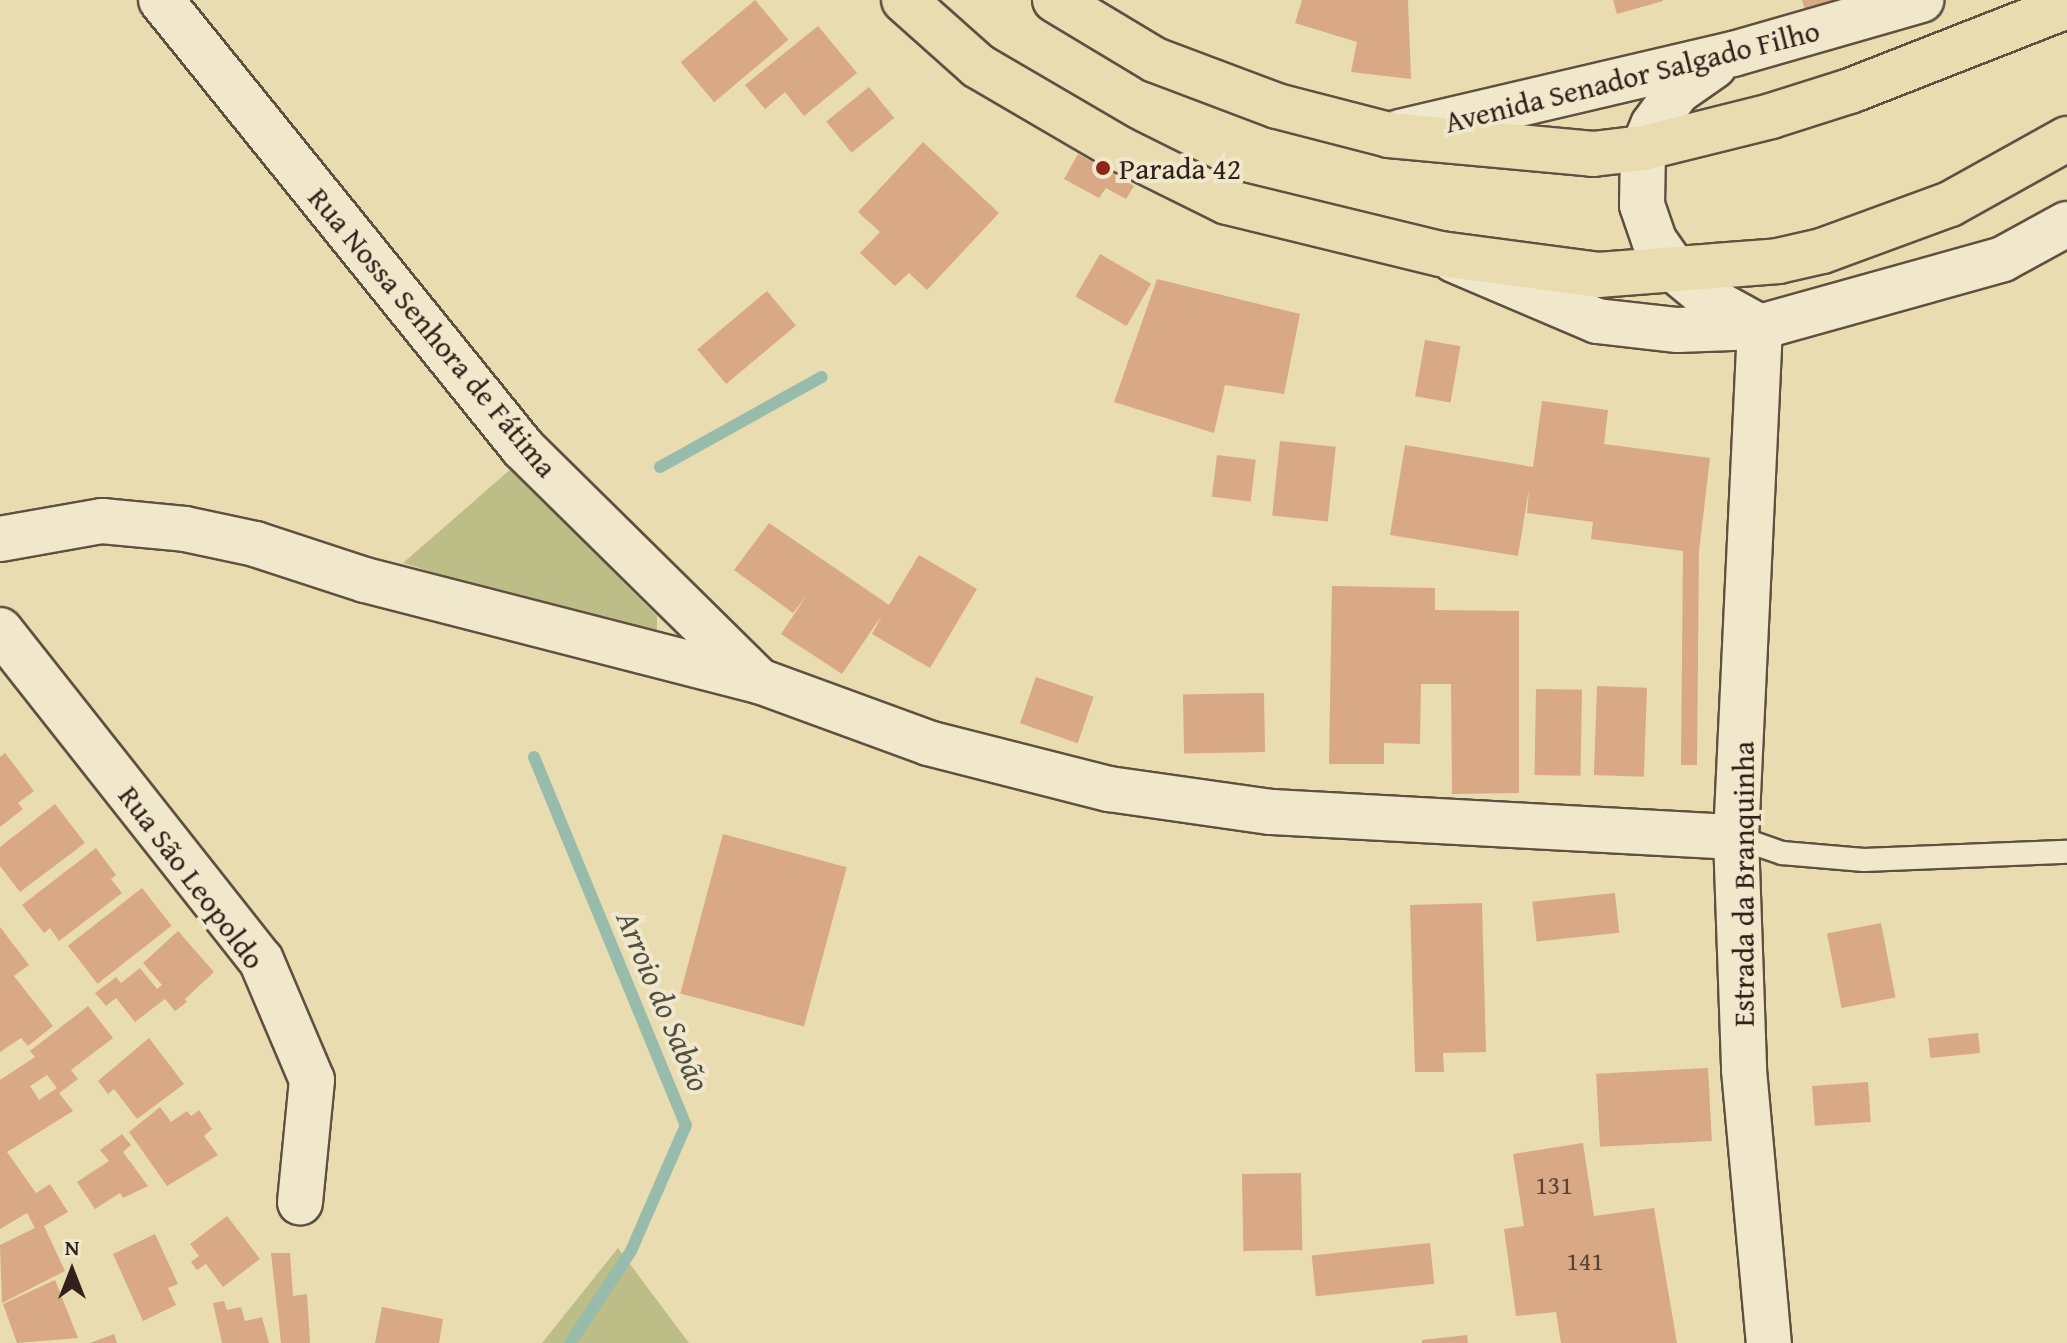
<!DOCTYPE html>
<html>
<head>
<meta charset="utf-8">
<style>
	body { margin:0 }
	#map { position:relative; width:2067px; height:1343px; overflow:hidden; background:#eadcb1; font-family:"Gentium Book Plus",serif }
	div>[style] { position:absolute }
	.green>* { inset:0; background:#bdbe87 }
	.stream>* { height:12px; margin:-6px; padding:0 6px; transform-origin:6px; border-radius:6px; background:#98bcac }
	.building>* { inset:0; background:#d9a885; transform-origin:0 0 }
	.roads { filter:drop-shadow(2px 0 #605040) drop-shadow(-2px 0 #605040) drop-shadow(0 2px #605040) drop-shadow(0 -2px #605040) }
	.service>* { height:22px; margin:-11px; padding:0 11px; transform-origin:11px; border-radius:11px; background:#f1e8cc }
	.minor>* { height:44px; margin:-22px; padding:0 22px; transform-origin:22px; border-radius:22px; background:#f1e8cc }
	.tertiary>* { height:44px; margin:-22px; padding:0 22px; transform-origin:22px; border-radius:22px; background:#f1e8cc }
	.secondary>* { height:44px; margin:-22px; padding:0 22px; transform-origin:22px; border-radius:22px; background:#f1e8cc }
	.primary>* { height:44px; margin:-22px; padding:0 22px; transform-origin:22px; border-radius:22px; background:#eadcb1 }
	.dots>* { width:22px; height:22px; translate:-50% -50%; box-sizing:border-box; border:4px solid #f1e8cc; border-radius:50% }
	span { translate:-50% -50%; white-space:nowrap; text-align:center; line-height:1.15; -webkit-text-stroke:8px #f1e8cc; paint-order:stroke }
	.number-label { font-size:26px; color:#5c4335 }
	.number-label span { -webkit-text-stroke-width:0 }
	.street-label { font-size:30px; color:#32211a }
	.poi-label { font-size:30px; color:#32211a }
	.left { translate:0 -50%; text-align:left }
	.water-label { font-size:32px; color:#515046; font-style:italic }
	.north { position:absolute; left:32px; top:1231px; width:80px; height:80px; -webkit-text-stroke:6px #f1e8cc; paint-order:stroke; rotate:0deg; font-size:22px; font-weight:700; line-height:32px; text-align:center; color:#32211a }
	.north::after { content:''; display:block; margin:auto; width:28px; height:36px; background:#32211a; clip-path:polygon(50% 0,100% 100%,50% 72%,0 100%) }
</style>
</head>
<body>
<div id="map">
	<div class="green">
		<i style="clip-path:polygon(511px 469px,657px 616px,657px 634px,639px 637px,403px 563px)"></i>
		<i style="clip-path:polygon(618px 1248px,689px 1343px,542px 1343px)"></i>
	</div>
	<div class="stream">
		<i style="left:660px;top:467px;width:185px;rotate:-29.1deg"></i>
		<i style="left:534px;top:757px;width:398px;rotate:67.6deg"></i>
		<i style="left:686px;top:1125px;width:137px;rotate:113.6deg"></i>
		<i style="left:631px;top:1251px;width:110px;rotate:123.5deg"></i>
	</div>
	<div class="building">
		<i style="left:755px;top:0;width:52px;height:97px;rotate:50deg"></i>
		<i style="clip-path:polygon(1302px 0,1408px 0,1411px 79px,1351px 72px,1357px 42px,1295px 23px)"></i>
		<i style="clip-path:polygon(1613px 0,1663px 0,1663px 1px,1617px 14px)"></i>
		<i style="clip-path:polygon(1802px 0,1847px 0,1806px 14px)"></i>
		<i style="clip-path:polygon(818px 26px,857px 73px,804px 116px,785px 92px,765px 109px,745px 85px)"></i>
		<i style="left:869px;top:87px;width:40px;height:55px;rotate:51deg"></i>
		<i style="clip-path:polygon(923px 142px,999px 213px,927px 290px,909px 273px,895px 286px,860px 253px,880px 232px,858px 212px)"></i>
		<i style="clip-path:polygon(1078px 154px,1134px 186px,1126px 199px,1106px 188px,1099px 198px,1064px 179px)"></i>
		<i style="left:1100px;top:254px;width:59px;height:49px;rotate:30deg"></i>
		<i style="clip-path:polygon(1157px 279px,1300px 314px,1284px 394px,1225px 385px,1214px 433px,1114px 402px)"></i>
		<i style="left:767px;top:291px;width:45px;height:91px;rotate:50deg"></i>
		<i style="left:1425px;top:340px;width:36px;height:57px;rotate:10deg"></i>
		<i style="clip-path:polygon(1542px 401px,1608px 410px,1604px 444px,1710px 458px,1699px 551px,1697px 765px,1681px 765px,1683px 551px,1591px 539px,1593px 522px,1527px 513px,1529px 489px,1518px 556px,1390px 535px,1405px 445px,1533px 467px)"></i>
		<i style="left:1280px;top:441px;width:56px;height:75px;rotate:6deg"></i>
		<i style="left:1217px;top:455px;width:39px;height:42px;rotate:7deg"></i>
		<i style="clip-path:polygon(769px 523px,889px 605px,919px 555px,977px 589px,930px 668px,872px 634px,882px 615px,842px 674px,781px 634px,807px 595px,793px 613px,734px 570px)"></i>
		<i style="clip-path:polygon(1332px 586px,1435px 588px,1435px 610px,1519px 611px,1519px 793px,1452px 794px,1451px 684px,1421px 684px,1420px 744px,1384px 743px,1384px 764px,1329px 764px)"></i>
		<i style="left:1036px;top:677px;width:61px;height:49px;rotate:19deg"></i>
		<i style="left:1597px;top:686px;width:50px;height:89px;rotate:2deg"></i>
		<i style="left:1536px;top:689px;width:46px;height:86px;rotate:1deg"></i>
		<i style="left:1264px;top:693px;width:59px;height:81px;rotate:89deg"></i>
		<i style="clip-path:polygon(5px 753px,34px 791px,18px 803px,23px 809px,0 827px,0 757px)"></i>
		<i style="clip-path:polygon(55px 804px,85px 843px,20px 892px,0 866px,0 847px)"></i>
		<i style="left:723px;top:834px;width:128px;height:165px;rotate:15deg"></i>
		<i style="clip-path:polygon(96px 848px,116px 875px,111px 879px,122px 893px,59px 941px,50px 928px,44px 933px,22px 905px)"></i>
		<i style="left:142px;top:888px;width:48px;height:94px;rotate:52deg"></i>
		<i style="left:1615px;top:893px;width:40px;height:83px;rotate:84deg"></i>
		<i style="clip-path:polygon(1482px 903px,1486px 1052px,1443px 1053px,1444px 1072px,1415px 1072px,1410px 905px)"></i>
		<i style="left:1881px;top:923px;width:76px;height:55px;rotate:79deg"></i>
		<i style="clip-path:polygon(0 927px,29px 965px,14px 976px,53px 1026px,28px 1046px,21px 1038px,0 1052px)"></i>
		<i style="clip-path:polygon(178px 931px,214px 972px,185px 999px,187px 1002px,175px 1011px,165px 999px,135px 1022px,116px 998px,106px 1006px,95px 993px,116px 977px,121px 983px,140px 968px,157px 989px,162px 985px,143px 963px)"></i>
		<i style="clip-path:polygon(evenodd,88px 1006px,113px 1038px,71px 1070px,78px 1079px,59px 1093px,73px 1111px,7px 1152px,36px 1193px,50px 1184px,68px 1212px,44px 1226px,65px 1271px,2px 1303px,0 1245px,35px 1228px,27px 1213px,0 1229px,0 1080px,35px 1057px,30px 1051px,88px 1006px,47px 1075px,57px 1088px,39px 1100px,30px 1086px,47px 1075px)"></i>
		<i style="left:1978px;top:1033px;width:20px;height:50px;rotate:84deg"></i>
		<i style="clip-path:polygon(149px 1038px,184px 1084px,137px 1119px,114px 1089px,108px 1094px,98px 1081px)"></i>
		<i style="left:1708px;top:1068px;width:73px;height:112px;rotate:87deg"></i>
		<i style="left:1868px;top:1082px;width:40px;height:56px;rotate:86deg"></i>
		<i style="clip-path:polygon(160px 1107px,171px 1122px,187px 1111px,191px 1116px,199px 1110px,212px 1129px,204px 1136px,218px 1155px,167px 1186px,129px 1132px)"></i>
		<i style="clip-path:polygon(122px 1134px,131px 1145px,123px 1152px,148px 1186px,123px 1198px,120px 1193px,95px 1209px,77px 1182px,109px 1161px,100px 1150px)"></i>
		<i style="clip-path:polygon(1583px 1143px,1594px 1216px,1654px 1208px,1677px 1343px,1561px 1343px,1556px 1312px,1516px 1316px,1504px 1229px,1524px 1226px,1513px 1154px)"></i>
		<i style="left:1301px;top:1173px;width:77px;height:59px;rotate:89deg"></i>
		<i style="clip-path:polygon(227px 1216px,260px 1259px,223px 1287px,206px 1264px,197px 1270px,191px 1262px,199px 1256px,190px 1244px)"></i>
		<i style="clip-path:polygon(155px 1234px,178px 1284px,168px 1288px,176px 1305px,143px 1321px,113px 1254px)"></i>
		<i style="left:1430px;top:1243px;width:41px;height:119px;rotate:84deg"></i>
		<i style="clip-path:polygon(271px 1253px,290px 1253px,293px 1296px,307px 1294px,310px 1343px,281px 1343px)"></i>
		<i style="clip-path:polygon(55px 1280px,78px 1338px,17px 1343px,3px 1304px)"></i>
		<i style="clip-path:polygon(224px 1301px,227px 1310px,241px 1307px,245px 1321px,262px 1317px,269px 1343px,222px 1343px,213px 1303px)"></i>
		<i style="clip-path:polygon(382px 1307px,443px 1319px,439px 1343px,375px 1343px)"></i>
		<i style="clip-path:polygon(114px 1334px,117px 1343px,90px 1343px)"></i>
		<i style="clip-path:polygon(1467px 1335px,1468px 1343px,1422px 1343px,1422px 1340px)"></i>
	</div>
	<div class="roads">
		<div class="service">
			<i style="left:1736px;top:837px;width:49px;rotate:19.2deg"></i>
			<i style="left:1782px;top:853px;width:82px;rotate:4.9deg"></i>
			<i style="left:1864px;top:860px;width:203px;rotate:-2.3deg"></i>
		</div>
		<div class="minor">
			<i style="left:161px;top:0;width:576px;rotate:51.06deg"></i>
			<i style="left:523px;top:448px;width:332px;rotate:44.6deg"></i>
			<i style="left:0;top:630px;width:421px;rotate:51.7deg"></i>
			<i style="left:261px;top:960px;width:130px;rotate:67deg"></i>
			<i style="left:312px;top:1080px;width:123px;rotate:95.6deg"></i>
		</div>
		<div class="tertiary">
			<i style="left:0;top:539px;width:104px;rotate:-10deg"></i>
			<i style="left:102px;top:521px;width:83px;rotate:5.5deg"></i>
			<i style="left:185px;top:529px;width:72px;rotate:12.1deg"></i>
			<i style="left:255px;top:544px;width:116px;rotate:18.1deg"></i>
			<i style="left:365px;top:580px;width:407px;rotate:14.4deg"></i>
			<i style="left:759px;top:681px;width:180px;rotate:20.1deg"></i>
			<i style="left:928px;top:743px;width:187px;rotate:14.3deg"></i>
			<i style="left:1109px;top:789px;width:164px;rotate:8.1deg"></i>
			<i style="left:1271px;top:812px;width:466px;rotate:3.1deg"></i>
		</div>
		<div class="secondary">
			<i style="left:1714px;top:66px;width:45px;rotate:144.9deg"></i>
			<i style="left:1677px;top:92px;width:41px;rotate:126deg"></i>
			<i style="left:1653px;top:125px;width:25px;rotate:113deg"></i>
			<i style="left:1643px;top:148px;width:57px;rotate:91deg"></i>
			<i style="left:1642px;top:205px;width:37px;rotate:71deg"></i>
			<i style="left:1654px;top:240px;width:38px;rotate:55deg"></i>
			<i style="left:1676px;top:271px;width:45px;rotate:39.6deg"></i>
			<i style="left:1711px;top:300px;width:56px;rotate:28.9deg"></i>
			<i style="left:1400px;top:132px;width:342px;rotate:-13.2deg"></i>
			<i style="left:1733px;top:54px;width:196px;rotate:-16deg"></i>
			<i style="left:1454px;top:260px;width:155px;rotate:23.1deg"></i>
			<i style="left:1597px;top:321px;width:81px;rotate:6.4deg"></i>
			<i style="left:1677px;top:330px;width:83px;rotate:-2.1deg"></i>
			<i style="left:1760px;top:327px;width:252px;rotate:-15.6deg"></i>
			<i style="left:2003px;top:259px;width:73px;rotate:-28.7deg"></i>
			<i style="left:1760px;top:327px;width:511px;rotate:92.69deg"></i>
			<i style="left:1736px;top:837px;width:233px;rotate:88deg"></i>
			<i style="left:1744px;top:1070px;width:274px;rotate:84.8deg"></i>
		</div>
		<div class="primary">
			<i style="left:904px;top:0;width:99px;rotate:41.7deg"></i>
			<i style="left:978px;top:66px;width:164px;rotate:30.3deg"></i>
			<i style="left:1120px;top:149px;width:119px;rotate:26.4deg"></i>
			<i style="left:1227px;top:202px;width:220px;rotate:13.7deg"></i>
			<i style="left:1441px;top:254px;width:158px;rotate:7.6deg"></i>
			<i style="left:1598px;top:275px;width:181px;rotate:-4.4deg"></i>
			<i style="left:1778px;top:261px;width:45px;rotate:-12.8deg"></i>
			<i style="left:1822px;top:251px;width:136px;rotate:-20.2deg"></i>
			<i style="left:1950px;top:204px;width:134px;rotate:-29.1deg"></i>
			<i style="left:1055px;top:0;width:117px;rotate:31deg"></i>
			<i style="left:1155px;top:60px;width:130px;rotate:20.7deg"></i>
			<i style="left:1277px;top:106px;width:116px;rotate:14.5deg"></i>
			<i style="left:1389px;top:135px;width:205px;rotate:5.3deg"></i>
			<i style="left:1593px;top:154px;width:50px;rotate:-6.8deg"></i>
			<i style="left:1643px;top:148px;width:132px;rotate:-14deg"></i>
			<i style="left:1771px;top:116px;width:83px;rotate:-17.6deg"></i>
			<i style="left:1850px;top:91px;width:233px;rotate:-21.4deg"></i>
		</div>
	</div>
	<div class="dots">
		<i style="left:1103px;top:168px;background:#8f2418"></i>
	</div>
	<div class="number-label">
		<span style="left:1554px;top:1185px">131</span>
		<span style="left:1585px;top:1261px">141</span>
	</div>
	<div class="street-label">
		<span style="left:1632px;top:76px;rotate:-14deg">Avenida Senador Salgado Filho</span>
		<span style="left:433px;top:332px;rotate:50deg">Rua Nossa Senhora de Fátima</span>
		<span style="left:192px;top:877px;rotate:53deg">Rua São Leopoldo</span>
		<span style="left:1743px;top:884px;rotate:-90deg">Estrada da Branquinha</span>
	</div>
	<div class="poi-label">
		<span class="left" style="left:1119px;top:168px">Parada 42</span>
	</div>
	<div class="water-label">
		<span style="left:663px;top:1001px;rotate:67deg">Arroio do Sabão</span>
	</div>
	<div class="north">N</div>
</div>
</body>
</html>
